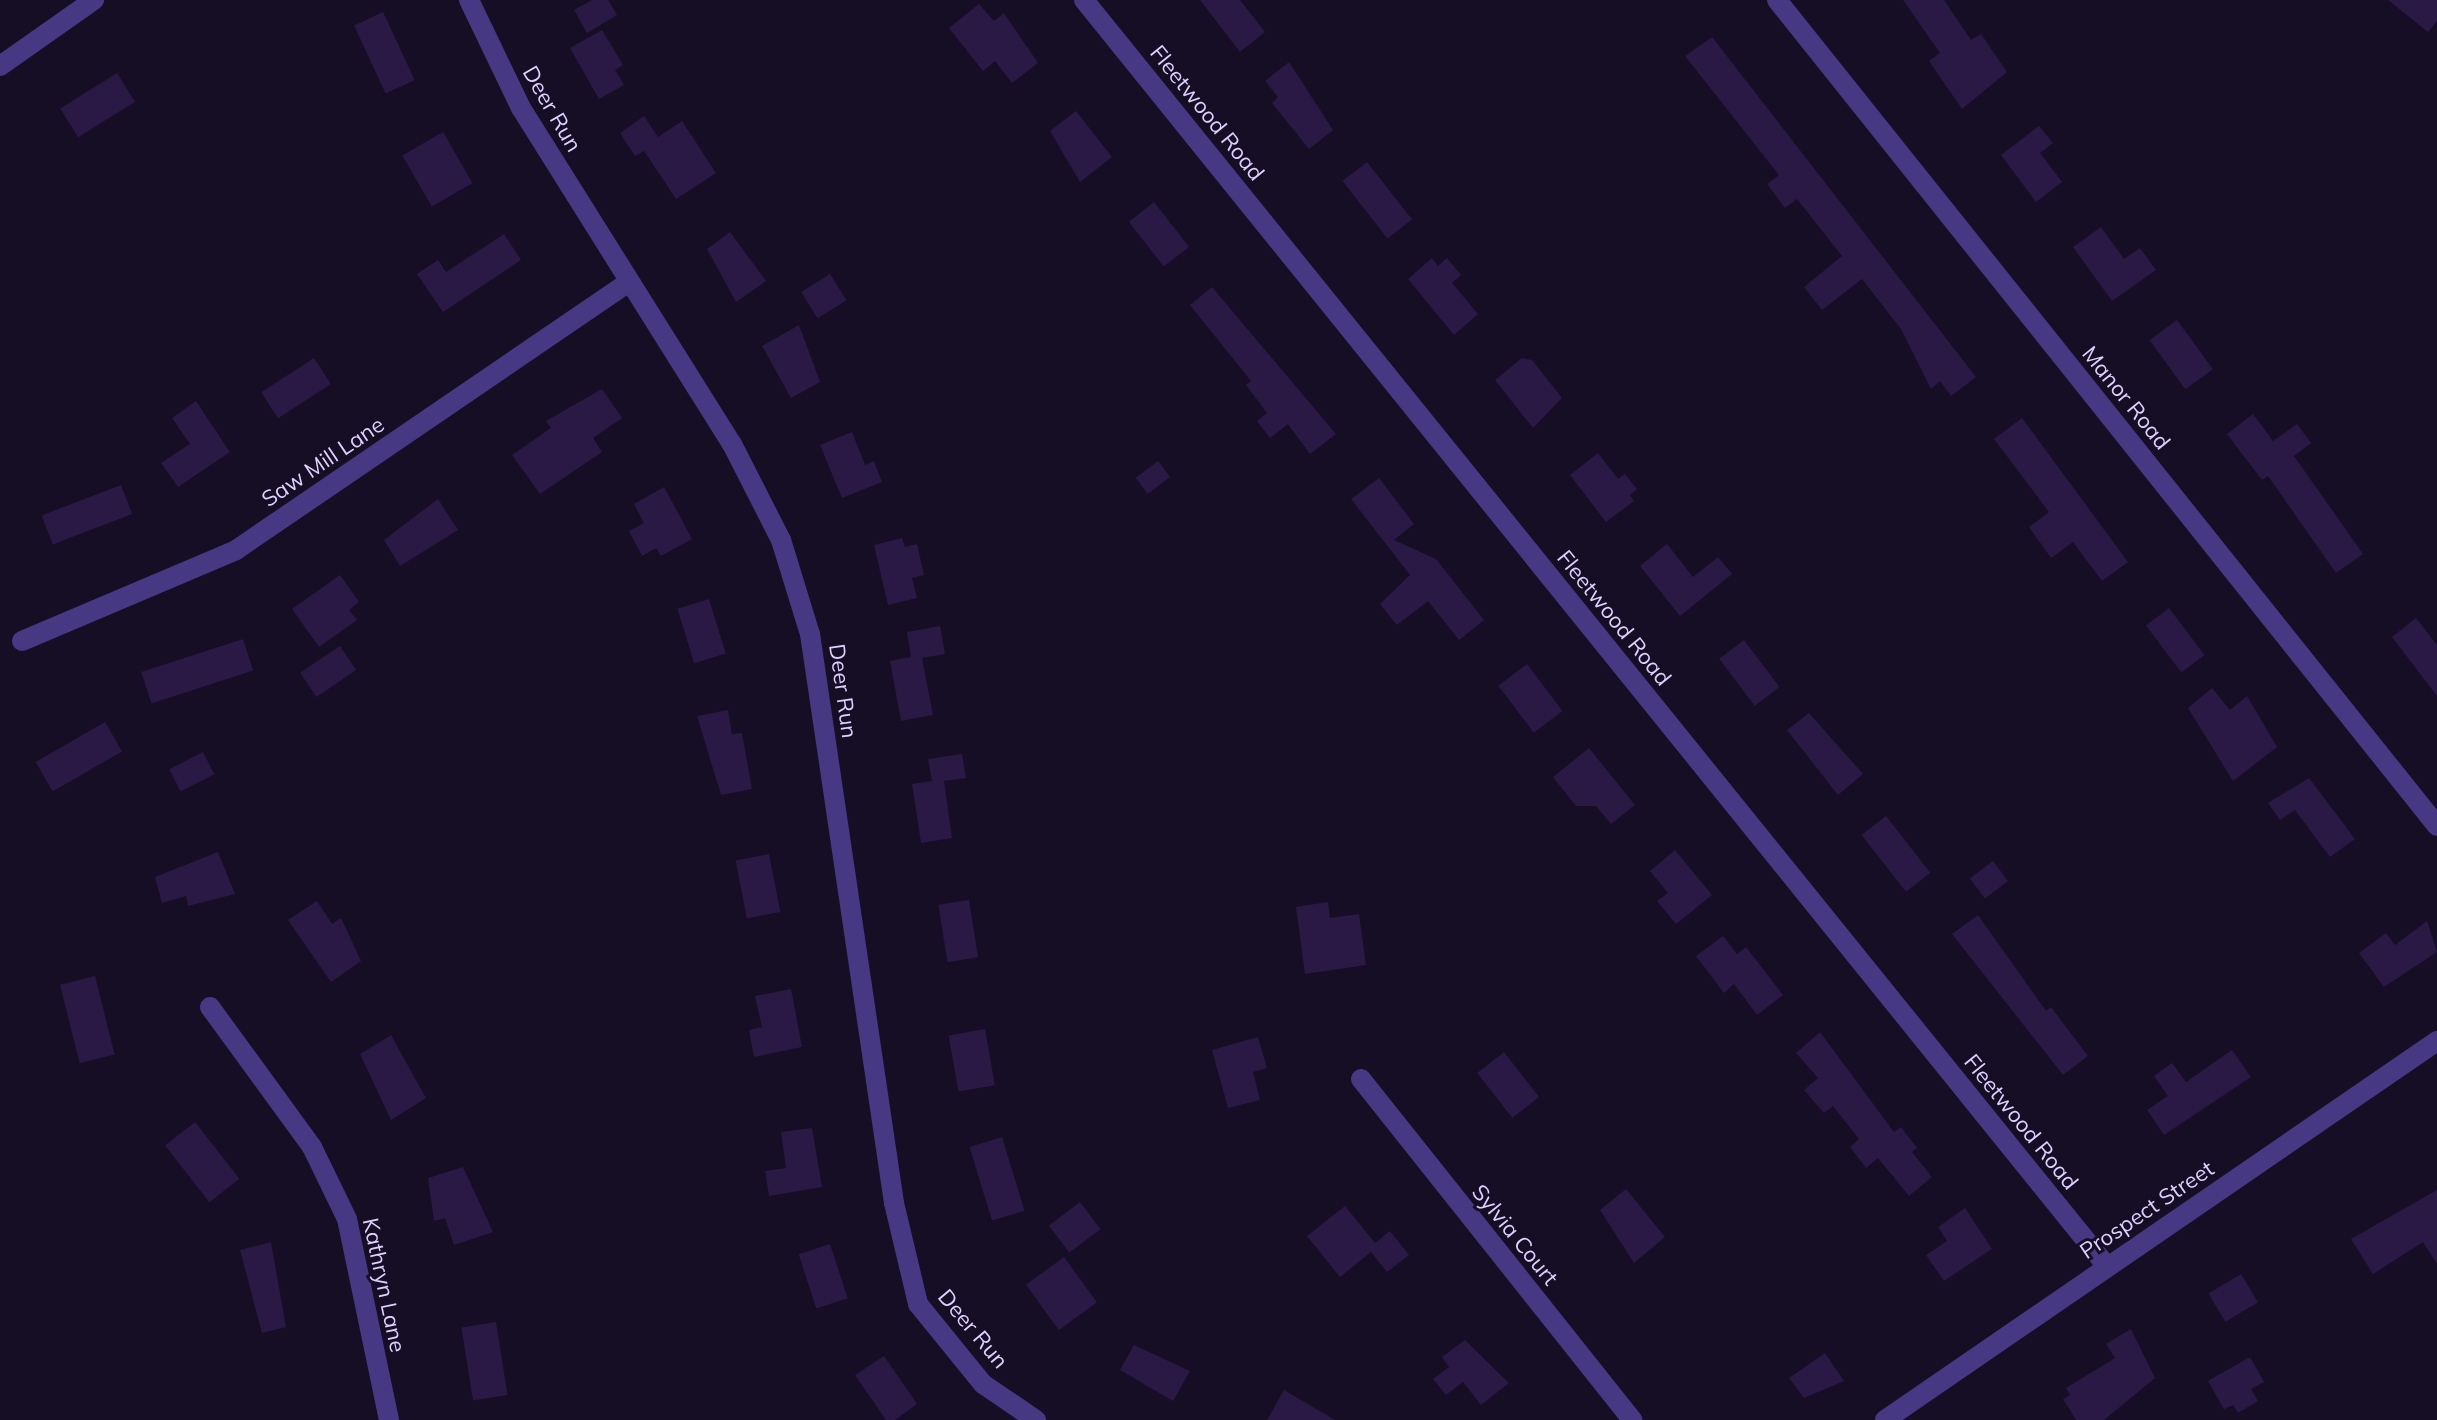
<!DOCTYPE html>
<html>
<head>
<meta charset="utf-8">
<style>
	body { margin:0 }
	#map { position:relative; width:2437px; height:1420px; overflow:hidden; background:#150e24; font-family:Mulish,sans-serif }
	div>[style] { position:absolute }
	.building>* { inset:0; background:#2a1945; transform-origin:0 0 }
	.minor>* { height:20px; margin:-10px; padding:0 10px; transform-origin:10px; border-radius:10px; background:#473884 }
	.tertiary>* { height:20px; margin:-10px; padding:0 10px; transform-origin:10px; border-radius:10px; background:#473884 }
	span { translate:-50% -50%; white-space:nowrap; text-align:center; line-height:1.15; -webkit-text-stroke:6px #150e24; paint-order:stroke }
	.street-label { font-size:22px; color:#ded0ff }
</style>
</head>
<body>
<div id="map">
	<div class="building">
		<i style="clip-path:polygon(592px 0,608px 0,617px 15px,587px 33px,574px 10px)"></i>
		<i style="clip-path:polygon(1200px 0,1240px 0,1265px 32px,1240px 52px)"></i>
		<i style="clip-path:polygon(1903px 0,1944px 0,1971px 40px,1981px 34px,2007px 72px,1962px 109px,1929px 61px,1940px 53px)"></i>
		<i style="clip-path:polygon(2388px 0,2437px 0,2437px 21px,2428px 32px)"></i>
		<i style="clip-path:polygon(979px 4px,994px 21px,1004px 13px,1038px 63px,1012px 83px,995px 61px,983px 71px,949px 28px)"></i>
		<i style="left:383px;top:12px;width:75px;height:32px;rotate:65deg"></i>
		<i style="clip-path:polygon(602px 30px,623px 65px,615px 70px,624px 85px,599px 99px,570px 48px)"></i>
		<i style="clip-path:polygon(1712px 37px,1976px 377px,1951px 396px,1940px 381px,1931px 389px,1901px 329px,1862px 279px,1822px 310px,1804px 287px,1842px 256px,1797px 199px,1785px 208px,1767px 184px,1779px 175px,1685px 56px)"></i>
		<i style="clip-path:polygon(1289px 62px,1333px 130px,1309px 149px,1272px 103px,1278px 97px,1265px 81px)"></i>
		<i style="left:117px;top:73px;width:34px;height:67px;rotate:58deg"></i>
		<i style="clip-path:polygon(1076px 111px,1112px 157px,1080px 182px,1050px 131px)"></i>
		<i style="clip-path:polygon(644px 116px,658px 137px,682px 121px,716px 173px,676px 199px,644px 151px,635px 156px,620px 133px)"></i>
		<i style="clip-path:polygon(2039px 126px,2053px 143px,2040px 153px,2062px 182px,2036px 202px,2001px 155px)"></i>
		<i style="left:443px;top:132px;width:59px;height:47px;rotate:60deg"></i>
		<i style="left:1367px;top:162px;width:73px;height:31px;rotate:52deg"></i>
		<i style="left:1154px;top:202px;width:57px;height:32px;rotate:52deg"></i>
		<i style="clip-path:polygon(2101px 227px,2124px 259px,2140px 248px,2156px 270px,2112px 301px,2073px 247px)"></i>
		<i style="clip-path:polygon(730px 232px,766px 281px,736px 302px,707px 249px)"></i>
		<i style="clip-path:polygon(504px 234px,521px 260px,443px 312px,417px 274px,438px 260px,446px 272px)"></i>
		<i style="clip-path:polygon(1432px 258px,1438px 266px,1447px 258px,1461px 275px,1452px 283px,1478px 314px,1454px 335px,1408px 279px)"></i>
		<i style="left:830px;top:274px;width:31px;height:34px;rotate:58deg"></i>
		<i style="clip-path:polygon(1212px 287px,1336px 434px,1310px 454px,1288px 424px,1270px 438px,1257px 421px,1267px 413px,1246px 385px,1251px 381px,1190px 305px)"></i>
		<i style="left:2177px;top:320px;width:61px;height:34px;rotate:54deg"></i>
		<i style="clip-path:polygon(799px 325px,820px 382px,791px 398px,762px 346px)"></i>
		<i style="left:314px;top:358px;width:31px;height:63px;rotate:57deg"></i>
		<i style="clip-path:polygon(1522px 358px,1532px 360px,1562px 398px,1533px 428px,1495px 380px)"></i>
		<i style="clip-path:polygon(602px 389px,622px 418px,593px 438px,602px 452px,540px 494px,512px 455px,551px 428px,546px 421px)"></i>
		<i style="clip-path:polygon(196px 401px,230px 452px,178px 487px,161px 463px,190px 444px,172px 418px)"></i>
		<i style="clip-path:polygon(2253px 414px,2273px 441px,2297px 424px,2311px 443px,2294px 456px,2363px 554px,2336px 573px,2268px 476px,2262px 480px,2227px 434px)"></i>
		<i style="clip-path:polygon(2022px 418px,2128px 562px,2102px 581px,2073px 542px,2051px 558px,2029px 527px,2049px 512px,1994px 439px)"></i>
		<i style="clip-path:polygon(852px 432px,865px 465px,874px 461px,882px 482px,842px 498px,820px 445px)"></i>
		<i style="clip-path:polygon(1598px 453px,1618px 479px,1625px 474px,1637px 489px,1630px 495px,1634px 501px,1606px 522px,1570px 475px)"></i>
		<i style="left:1158px;top:461px;width:20px;height:28px;rotate:53deg"></i>
		<i style="clip-path:polygon(1379px 478px,1414px 524px,1394px 540px,1436px 559px,1484px 620px,1459px 640px,1428px 601px,1397px 625px,1380px 604px,1410px 575px,1351px 499px)"></i>
		<i style="left:121px;top:485px;width:31px;height:85px;rotate:69deg"></i>
		<i style="clip-path:polygon(664px 487px,692px 539px,661px 556px,656px 548px,642px 556px,629px 531px,644px 523px,634px 504px)"></i>
		<i style="clip-path:polygon(438px 499px,458px 530px,400px 566px,384px 540px)"></i>
		<i style="clip-path:polygon(902px 538px,905px 547px,917px 544px,924px 575px,912px 578px,917px 598px,888px 605px,874px 545px)"></i>
		<i style="clip-path:polygon(1667px 544px,1693px 577px,1718px 557px,1732px 574px,1680px 616px,1640px 566px)"></i>
		<i style="clip-path:polygon(340px 575px,359px 602px,349px 610px,357px 620px,319px 647px,292px 609px)"></i>
		<i style="left:709px;top:599px;width:57px;height:33px;rotate:73deg"></i>
		<i style="left:2169px;top:608px;width:59px;height:29px;rotate:53deg"></i>
		<i style="clip-path:polygon(2416px 618px,2437px 645px,2437px 696px,2392px 637px)"></i>
		<i style="clip-path:polygon(940px 626px,945px 654px,922px 658px,933px 715px,901px 721px,890px 661px,911px 657px,907px 632px)"></i>
		<i style="left:243px;top:639px;width:33px;height:107px;rotate:72deg"></i>
		<i style="left:1744px;top:640px;width:59px;height:31px;rotate:53deg"></i>
		<i style="left:340px;top:646px;width:29px;height:48px;rotate:56deg"></i>
		<i style="left:1527px;top:664px;width:59px;height:36px;rotate:53deg"></i>
		<i style="clip-path:polygon(2212px 688px,2230px 710px,2247px 696px,2277px 747px,2233px 781px,2188px 708px)"></i>
		<i style="clip-path:polygon(728px 710px,732px 734px,742px 733px,752px 789px,721px 795px,697px 716px)"></i>
		<i style="clip-path:polygon(1809px 713px,1863px 774px,1838px 795px,1787px 730px)"></i>
		<i style="left:105px;top:722px;width:34px;height:80px;rotate:60deg"></i>
		<i style="clip-path:polygon(1589px 748px,1635px 805px,1611px 824px,1596px 806px,1576px 806px,1553px 777px)"></i>
		<i style="left:203px;top:752px;width:25px;height:38px;rotate:63deg"></i>
		<i style="clip-path:polygon(962px 754px,966px 778px,944px 781px,952px 838px,921px 843px,912px 784px,932px 781px,928px 759px)"></i>
		<i style="clip-path:polygon(2309px 778px,2355px 839px,2330px 857px,2295px 810px,2280px 820px,2268px 803px)"></i>
		<i style="left:1886px;top:816px;width:72px;height:31px;rotate:52deg"></i>
		<i style="clip-path:polygon(1675px 850px,1712px 895px,1676px 924px,1657px 901px,1668px 893px,1650px 871px)"></i>
		<i style="clip-path:polygon(218px 852px,235px 894px,188px 906px,186px 896px,162px 903px,155px 877px)"></i>
		<i style="left:769px;top:854px;width:59px;height:34px;rotate:79deg"></i>
		<i style="left:1993px;top:861px;width:25px;height:29px;rotate:53deg"></i>
		<i style="left:969px;top:900px;width:58px;height:31px;rotate:81deg"></i>
		<i style="clip-path:polygon(317px 901px,332px 924px,341px 918px,361px 961px,331px 982px,288px 920px)"></i>
		<i style="clip-path:polygon(1328px 902px,1330px 918px,1359px 914px,1366px 965px,1305px 974px,1296px 907px)"></i>
		<i style="clip-path:polygon(1978px 915px,2046px 1011px,2051px 1007px,2088px 1056px,2063px 1075px,1952px 934px)"></i>
		<i style="clip-path:polygon(2427px 921px,2437px 952px,2384px 987px,2359px 953px,2386px 933px,2395px 945px)"></i>
		<i style="clip-path:polygon(1723px 936px,1737px 954px,1746px 947px,1783px 995px,1757px 1015px,1734px 984px,1724px 993px,1696px 956px)"></i>
		<i style="left:95px;top:976px;width:81px;height:36px;rotate:76deg"></i>
		<i style="clip-path:polygon(791px 989px,802px 1047px,754px 1057px,749px 1030px,762px 1027px,755px 996px)"></i>
		<i style="left:985px;top:1029px;width:57px;height:37px;rotate:80deg"></i>
		<i style="clip-path:polygon(1820px 1032px,1894px 1132px,1901px 1127px,1917px 1148px,1912px 1152px,1932px 1177px,1909px 1196px,1878px 1158px,1866px 1168px,1850px 1147px,1859px 1139px,1833px 1106px,1824px 1113px,1804px 1090px,1818px 1078px,1796px 1053px)"></i>
		<i style="clip-path:polygon(391px 1035px,426px 1098px,391px 1120px,360px 1054px)"></i>
		<i style="clip-path:polygon(1258px 1037px,1267px 1068px,1253px 1072px,1260px 1100px,1228px 1108px,1212px 1050px)"></i>
		<i style="clip-path:polygon(2232px 1050px,2251px 1077px,2164px 1135px,2147px 1110px,2168px 1096px,2154px 1076px,2172px 1063px,2186px 1082px)"></i>
		<i style="left:1504px;top:1052px;width:57px;height:34px;rotate:52deg"></i>
		<i style="left:195px;top:1122px;width:72px;height:38px;rotate:52deg"></i>
		<i style="clip-path:polygon(812px 1128px,822px 1187px,769px 1196px,765px 1171px,786px 1168px,781px 1132px)"></i>
		<i style="left:1002px;top:1137px;width:77px;height:34px;rotate:73deg"></i>
		<i style="clip-path:polygon(463px 1167px,493px 1232px,454px 1245px,445px 1218px,434px 1221px,428px 1178px)"></i>
		<i style="clip-path:polygon(1626px 1189px,1665px 1237px,1634px 1263px,1600px 1210px)"></i>
		<i style="clip-path:polygon(2437px 1190px,2437px 1264px,2423px 1242px,2373px 1274px,2351px 1239px)"></i>
		<i style="left:1080px;top:1202px;width:34px;height:39px;rotate:53deg"></i>
		<i style="clip-path:polygon(1345px 1206px,1375px 1243px,1390px 1231px,1409px 1255px,1387px 1272px,1371px 1252px,1340px 1277px,1307px 1236px)"></i>
		<i style="clip-path:polygon(1965px 1208px,1992px 1249px,1944px 1281px,1926px 1255px,1947px 1241px,1938px 1227px)"></i>
		<i style="clip-path:polygon(271px 1242px,286px 1327px,262px 1333px,240px 1250px)"></i>
		<i style="left:830px;top:1244px;width:57px;height:33px;rotate:72deg"></i>
		<i style="left:1064px;top:1257px;width:56px;height:47px;rotate:54deg"></i>
		<i style="left:2241px;top:1274px;width:33px;height:38px;rotate:59deg"></i>
		<i style="left:496px;top:1322px;width:74px;height:35px;rotate:81deg"></i>
		<i style="clip-path:polygon(2131px 1329px,2155px 1378px,2104px 1420px,2076px 1420px,2063px 1399px,2070px 1395px,2066px 1388px,2115px 1358px,2106px 1344px)"></i>
		<i style="clip-path:polygon(1465px 1340px,1509px 1383px,1481px 1405px,1463px 1382px,1446px 1395px,1433px 1379px,1449px 1367px,1442px 1357px)"></i>
		<i style="clip-path:polygon(1134px 1345px,1190px 1371px,1173px 1401px,1120px 1370px)"></i>
		<i style="clip-path:polygon(1825px 1353px,1844px 1381px,1804px 1398px,1789px 1378px)"></i>
		<i style="clip-path:polygon(884px 1356px,917px 1404px,895px 1420px,886px 1420px,855px 1375px)"></i>
		<i style="clip-path:polygon(2250px 1357px,2264px 1382px,2251px 1389px,2258px 1401px,2238px 1413px,2233px 1405px,2224px 1409px,2208px 1381px)"></i>
		<i style="clip-path:polygon(1284px 1390px,1335px 1420px,1267px 1420px)"></i>
	</div>
	<div class="minor">
		<i style="left:469px;top:0;width:120px;rotate:64.3deg"></i>
		<i style="left:521px;top:108px;width:397px;rotate:57.9deg"></i>
		<i style="left:732px;top:444px;width:108px;rotate:63deg"></i>
		<i style="left:781px;top:540px;width:98px;rotate:72.9deg"></i>
		<i style="left:810px;top:634px;width:575px;rotate:81.6deg"></i>
		<i style="left:894px;top:1203px;width:104px;rotate:76.6deg"></i>
		<i style="left:918px;top:1304px;width:103px;rotate:50.9deg"></i>
		<i style="left:983px;top:1384px;width:64px;rotate:34.2deg"></i>
		<i style="left:1084px;top:0;width:1626px;rotate:51.07deg"></i>
		<i style="left:1777px;top:0;width:1057px;rotate:51.37deg"></i>
		<i style="left:0;top:66px;width:115px;rotate:-35.1deg"></i>
		<i style="left:22px;top:641px;width:233px;rotate:-23deg"></i>
		<i style="left:236px;top:550px;width:476px;rotate:-34.3deg"></i>
		<i style="left:210px;top:1007px;width:173px;rotate:53.9deg"></i>
		<i style="left:312px;top:1147px;width:80px;rotate:64.1deg"></i>
		<i style="left:347px;top:1219px;width:205px;rotate:78.2deg"></i>
		<i style="left:1361px;top:1079px;width:436px;rotate:51.5deg"></i>
	</div>
	<div class="tertiary">
		<i style="left:1885px;top:1420px;width:670px;rotate:-34.47deg"></i>
	</div>
	<div class="street-label">
		<span style="left:552px;top:109px;rotate:60deg">Deer Run</span>
		<span style="left:1207px;top:113px;rotate:51deg">Fleetwood Road</span>
		<span style="left:2126px;top:398px;rotate:51deg">Manor Road</span>
		<span style="left:323px;top:462px;rotate:-34deg">Saw Mill Lane</span>
		<span style="left:1614px;top:618px;rotate:51deg">Fleetwood Road</span>
		<span style="left:843px;top:691px;rotate:82deg">Deer Run</span>
		<span style="left:2021px;top:1122px;rotate:51deg">Fleetwood Road</span>
		<span style="left:2147px;top:1210px;rotate:-34deg">Prospect Street</span>
		<span style="left:1515px;top:1235px;rotate:51deg">Sylvia Court</span>
		<span style="left:384px;top:1285px;rotate:78deg">Kathryn Lane</span>
		<span style="left:973px;top:1329px;rotate:50deg">Deer Run</span>
	</div>
</div>
</body>
</html>
